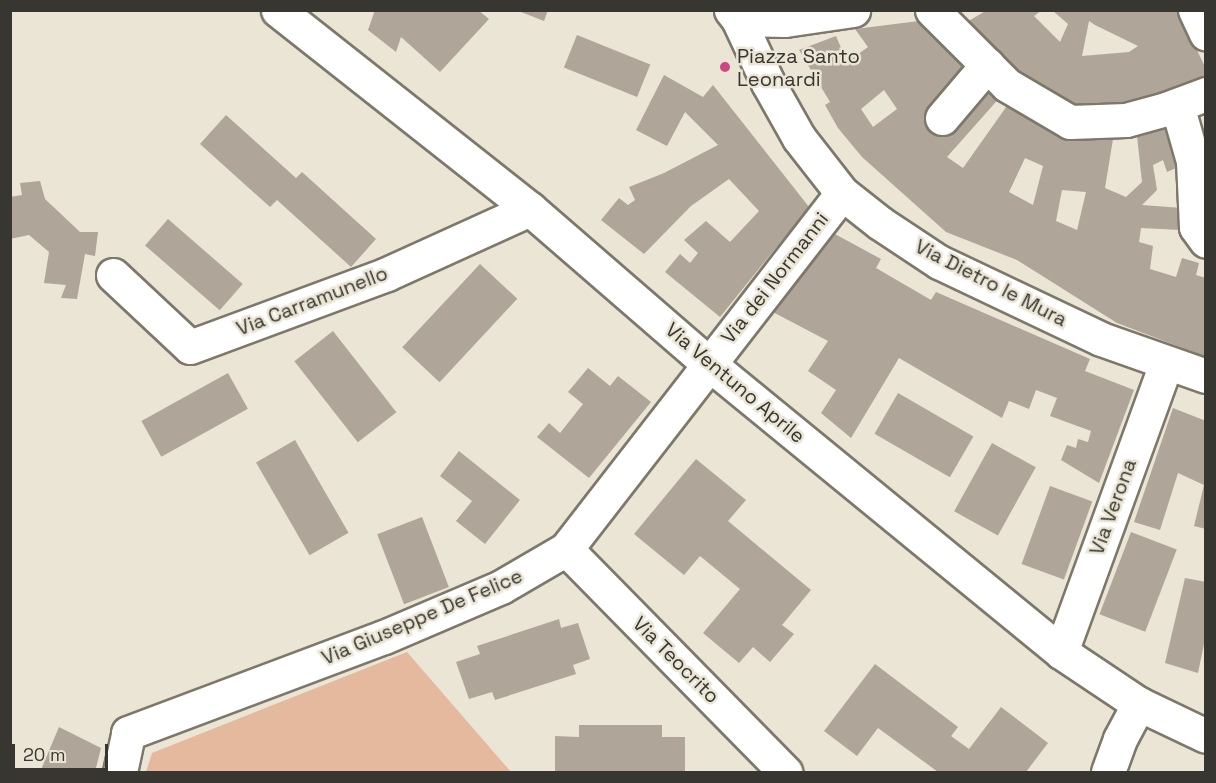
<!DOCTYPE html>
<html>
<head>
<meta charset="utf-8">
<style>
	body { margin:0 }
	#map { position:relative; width:1216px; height:783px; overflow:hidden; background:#eae5d5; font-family:"Space Grotesk",sans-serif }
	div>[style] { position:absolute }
	.green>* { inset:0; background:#e4b99e }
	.building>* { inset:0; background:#afa599; transform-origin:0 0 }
	.roads { filter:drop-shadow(2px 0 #7d786a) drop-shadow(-2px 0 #7d786a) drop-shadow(0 2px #7d786a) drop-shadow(0 -2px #7d786a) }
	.minor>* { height:33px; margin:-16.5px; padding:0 16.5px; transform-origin:16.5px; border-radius:16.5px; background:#fff }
	.major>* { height:33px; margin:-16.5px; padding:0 16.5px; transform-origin:16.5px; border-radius:16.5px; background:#fff }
	.dots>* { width:16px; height:16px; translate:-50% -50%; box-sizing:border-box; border:3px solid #eae5d5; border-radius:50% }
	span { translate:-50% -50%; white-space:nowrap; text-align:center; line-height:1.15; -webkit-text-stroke:5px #eae5d5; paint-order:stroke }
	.poi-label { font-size:20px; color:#383630 }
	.left { translate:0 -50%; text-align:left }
	.street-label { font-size:20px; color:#383630 }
	.frame { position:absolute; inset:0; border:12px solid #383630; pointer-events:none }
	.scale { position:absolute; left:12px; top:744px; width:96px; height:27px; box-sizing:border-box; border:3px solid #383630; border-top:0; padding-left:8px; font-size:18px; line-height:21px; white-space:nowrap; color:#383630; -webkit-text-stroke:4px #eae5d5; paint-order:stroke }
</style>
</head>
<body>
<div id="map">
	<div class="green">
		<i style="clip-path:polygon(407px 652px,511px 772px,146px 772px,152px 753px)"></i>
	</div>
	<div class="building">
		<i style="clip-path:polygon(375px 10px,478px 10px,489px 19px,440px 72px,401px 37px,396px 52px,368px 30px)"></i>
		<i style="clip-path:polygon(516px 10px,548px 10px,544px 21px)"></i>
		<i style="clip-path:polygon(evenodd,987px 10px,1042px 10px,1034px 16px,1060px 42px,1068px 24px,1052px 10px,1178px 10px,1206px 69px,1206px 79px,1144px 101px,1072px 108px,1032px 86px,962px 25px,987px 10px,1089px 21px,1095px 25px,1138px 46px,1129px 52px,1082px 56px,1089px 21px)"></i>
		<i style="clip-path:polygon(evenodd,919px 21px,973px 70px,925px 122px,938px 132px,983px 79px,1002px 95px,947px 157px,963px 168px,1009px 103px,1114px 133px,1105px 188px,1126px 197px,1142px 182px,1136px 127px,1175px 117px,1190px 162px,1167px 172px,1163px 160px,1153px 165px,1157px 190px,1142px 205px,1182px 208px,1181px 230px,1141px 228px,1139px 242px,1153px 246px,1150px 269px,1176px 277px,1182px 258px,1199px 263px,1196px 275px,1206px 278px,1206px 357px,1117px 323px,1017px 260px,946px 232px,862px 157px,838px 128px,825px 105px,830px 102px,799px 50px,836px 36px,847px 62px,868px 47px,855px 29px,919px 21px,884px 90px,897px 109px,873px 127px,861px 109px,884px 90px,919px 21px,1025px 158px,1043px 166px,1033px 205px,1009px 192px,1025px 158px,919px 21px,1062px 190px,1086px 192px,1077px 230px,1056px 221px,1062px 190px)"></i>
		<i style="left:577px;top:35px;width:79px;height:35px;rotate:22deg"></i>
		<i style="clip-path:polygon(664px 75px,703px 97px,713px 85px,809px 207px,720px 317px,665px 272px,680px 254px,690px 263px,698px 253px,684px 240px,706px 221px,730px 242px,759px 211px,729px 179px,691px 206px,644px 254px,601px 220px,619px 198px,628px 205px,635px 200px,629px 187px,664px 173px,718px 145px,685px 112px,667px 146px,636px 130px)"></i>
		<i style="clip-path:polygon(226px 115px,296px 178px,302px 172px,376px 239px,351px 267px,277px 200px,270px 207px,200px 144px)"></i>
		<i style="clip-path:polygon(40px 181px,45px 199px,80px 232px,98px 232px,95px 256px,85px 254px,77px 299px,61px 298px,66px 285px,44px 283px,49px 252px,29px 235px,10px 239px,10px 197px,22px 195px,20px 183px)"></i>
		<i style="left:168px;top:219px;width:99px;height:35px;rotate:41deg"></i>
		<i style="clip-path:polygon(833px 233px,881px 259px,876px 268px,931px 300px,936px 292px,1090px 359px,1085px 371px,1134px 390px,1099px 483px,1061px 460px,1067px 445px,1076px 448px,1078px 439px,1088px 442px,1091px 431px,1050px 416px,1057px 398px,1036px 390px,1029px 409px,1009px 401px,1002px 418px,899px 358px,851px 438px,821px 413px,836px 390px,808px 371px,828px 341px,769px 310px)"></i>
		<i style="left:480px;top:264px;width:51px;height:114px;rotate:43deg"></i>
		<i style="left:333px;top:331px;width:103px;height:49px;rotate:52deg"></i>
		<i style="clip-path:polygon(588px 368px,610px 386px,618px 376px,651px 402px,589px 478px,537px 437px,549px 423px,560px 433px,583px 404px,568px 392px)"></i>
		<i style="left:228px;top:373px;width:41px;height:99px;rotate:61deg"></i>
		<i style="left:898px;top:393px;width:87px;height:47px;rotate:30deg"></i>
		<i style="clip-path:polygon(1173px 408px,1206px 421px,1206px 529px,1194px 526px,1204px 485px,1178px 473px,1160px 530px,1134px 522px)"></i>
		<i style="left:295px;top:440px;width:107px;height:45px;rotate:60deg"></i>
		<i style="left:992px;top:443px;width:50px;height:78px;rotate:29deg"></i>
		<i style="clip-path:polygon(459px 451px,520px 500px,485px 544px,456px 521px,472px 501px,440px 476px)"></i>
		<i style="clip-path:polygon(696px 459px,746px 500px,728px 521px,811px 590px,782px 625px,794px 634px,770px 662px,753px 647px,739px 663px,703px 633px,740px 589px,700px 556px,684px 575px,634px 534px)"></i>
		<i style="left:1050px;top:486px;width:45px;height:83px;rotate:20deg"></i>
		<i style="left:422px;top:517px;width:75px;height:48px;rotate:69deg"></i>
		<i style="left:1131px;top:532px;width:49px;height:88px;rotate:21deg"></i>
		<i style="clip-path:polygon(1185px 578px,1206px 582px,1206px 634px,1198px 673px,1165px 663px)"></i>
		<i style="clip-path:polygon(559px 619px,561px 628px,578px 623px,590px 659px,573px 665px,576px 674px,495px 700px,492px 692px,469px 699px,456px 662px,480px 654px,477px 646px)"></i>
		<i style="clip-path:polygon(875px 664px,958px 727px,951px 736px,969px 749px,1001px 707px,1048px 743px,1026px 772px,938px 772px,878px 728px,857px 756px,824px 731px)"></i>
		<i style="clip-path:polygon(579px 725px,662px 725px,662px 737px,685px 737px,685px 771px,555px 772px,555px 736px,579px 737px)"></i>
		<i style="clip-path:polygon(59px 727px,101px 748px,95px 772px,40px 772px)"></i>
	</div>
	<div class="roads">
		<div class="minor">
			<i style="left:731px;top:10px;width:11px;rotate:52deg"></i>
			<i style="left:738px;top:19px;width:71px;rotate:64.9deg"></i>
			<i style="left:768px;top:83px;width:63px;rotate:60.6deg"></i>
			<i style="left:799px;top:138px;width:70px;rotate:52deg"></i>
			<i style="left:842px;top:193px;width:48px;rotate:38.3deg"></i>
			<i style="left:880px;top:223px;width:71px;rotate:33.5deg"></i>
			<i style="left:939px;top:262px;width:179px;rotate:25.4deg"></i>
			<i style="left:1101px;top:339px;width:111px;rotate:19.4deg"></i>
			<i style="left:932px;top:10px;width:106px;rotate:45deg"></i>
			<i style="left:1007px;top:85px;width:73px;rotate:30.4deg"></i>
			<i style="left:1070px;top:122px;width:56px;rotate:-2deg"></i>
			<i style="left:1126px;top:120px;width:41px;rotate:-15.4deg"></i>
			<i style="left:1166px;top:109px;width:43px;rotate:-20.6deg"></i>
			<i style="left:1195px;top:10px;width:26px;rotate:65deg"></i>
			<i style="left:738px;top:19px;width:47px;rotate:1.2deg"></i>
			<i style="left:785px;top:20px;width:69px;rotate:-8.4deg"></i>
			<i style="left:1177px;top:105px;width:58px;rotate:74.1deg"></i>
			<i style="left:1193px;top:161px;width:66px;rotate:87.4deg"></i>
			<i style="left:1196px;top:227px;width:17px;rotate:54deg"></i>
			<i style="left:942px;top:118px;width:70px;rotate:-49.7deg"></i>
			<i style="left:113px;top:275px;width:105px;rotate:43.1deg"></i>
			<i style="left:190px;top:347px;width:210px;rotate:-20.3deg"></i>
			<i style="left:387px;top:274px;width:157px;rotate:-24.4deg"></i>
			<i style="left:566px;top:549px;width:313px;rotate:45.5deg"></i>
			<i style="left:1061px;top:652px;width:307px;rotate:-70deg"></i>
			<i style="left:120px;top:772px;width:40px;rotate:-78deg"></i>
			<i style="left:128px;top:733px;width:273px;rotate:-20.6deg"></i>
			<i style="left:384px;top:637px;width:127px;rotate:-23.1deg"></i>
			<i style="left:501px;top:587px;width:75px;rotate:-30.3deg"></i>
			<i style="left:566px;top:549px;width:450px;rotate:-52.2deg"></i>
			<i style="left:1108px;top:772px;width:35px;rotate:-70deg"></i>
			<i style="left:1120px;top:739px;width:40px;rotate:-62deg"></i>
		</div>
		<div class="major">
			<i style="left:278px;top:10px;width:321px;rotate:38.3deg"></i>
			<i style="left:530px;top:209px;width:235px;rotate:40.9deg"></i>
			<i style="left:708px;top:363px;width:456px;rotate:39.3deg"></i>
			<i style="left:1061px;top:652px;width:94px;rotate:33.7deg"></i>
			<i style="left:1139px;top:704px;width:74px;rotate:25.5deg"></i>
		</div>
	</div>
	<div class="dots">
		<i style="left:725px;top:67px;background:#ce4682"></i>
	</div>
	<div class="poi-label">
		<span class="left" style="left:737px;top:68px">Piazza Santo<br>Leonardi</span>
	</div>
	<div class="street-label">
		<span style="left:775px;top:278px;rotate:-52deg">Via dei Normanni</span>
		<span style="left:991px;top:283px;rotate:27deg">Via Dietro le Mura</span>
		<span style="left:312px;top:301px;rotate:-21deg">Via Carramunello</span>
		<span style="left:735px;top:383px;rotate:40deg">Via Ventuno Aprile</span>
		<span style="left:1113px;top:507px;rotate:-70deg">Via Verona</span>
		<span style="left:422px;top:617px;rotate:-23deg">Via Giuseppe De Felice</span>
		<span style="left:676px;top:660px;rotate:45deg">Via Teocrito</span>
	</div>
	<div class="frame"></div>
	<div class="scale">20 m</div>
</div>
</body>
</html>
